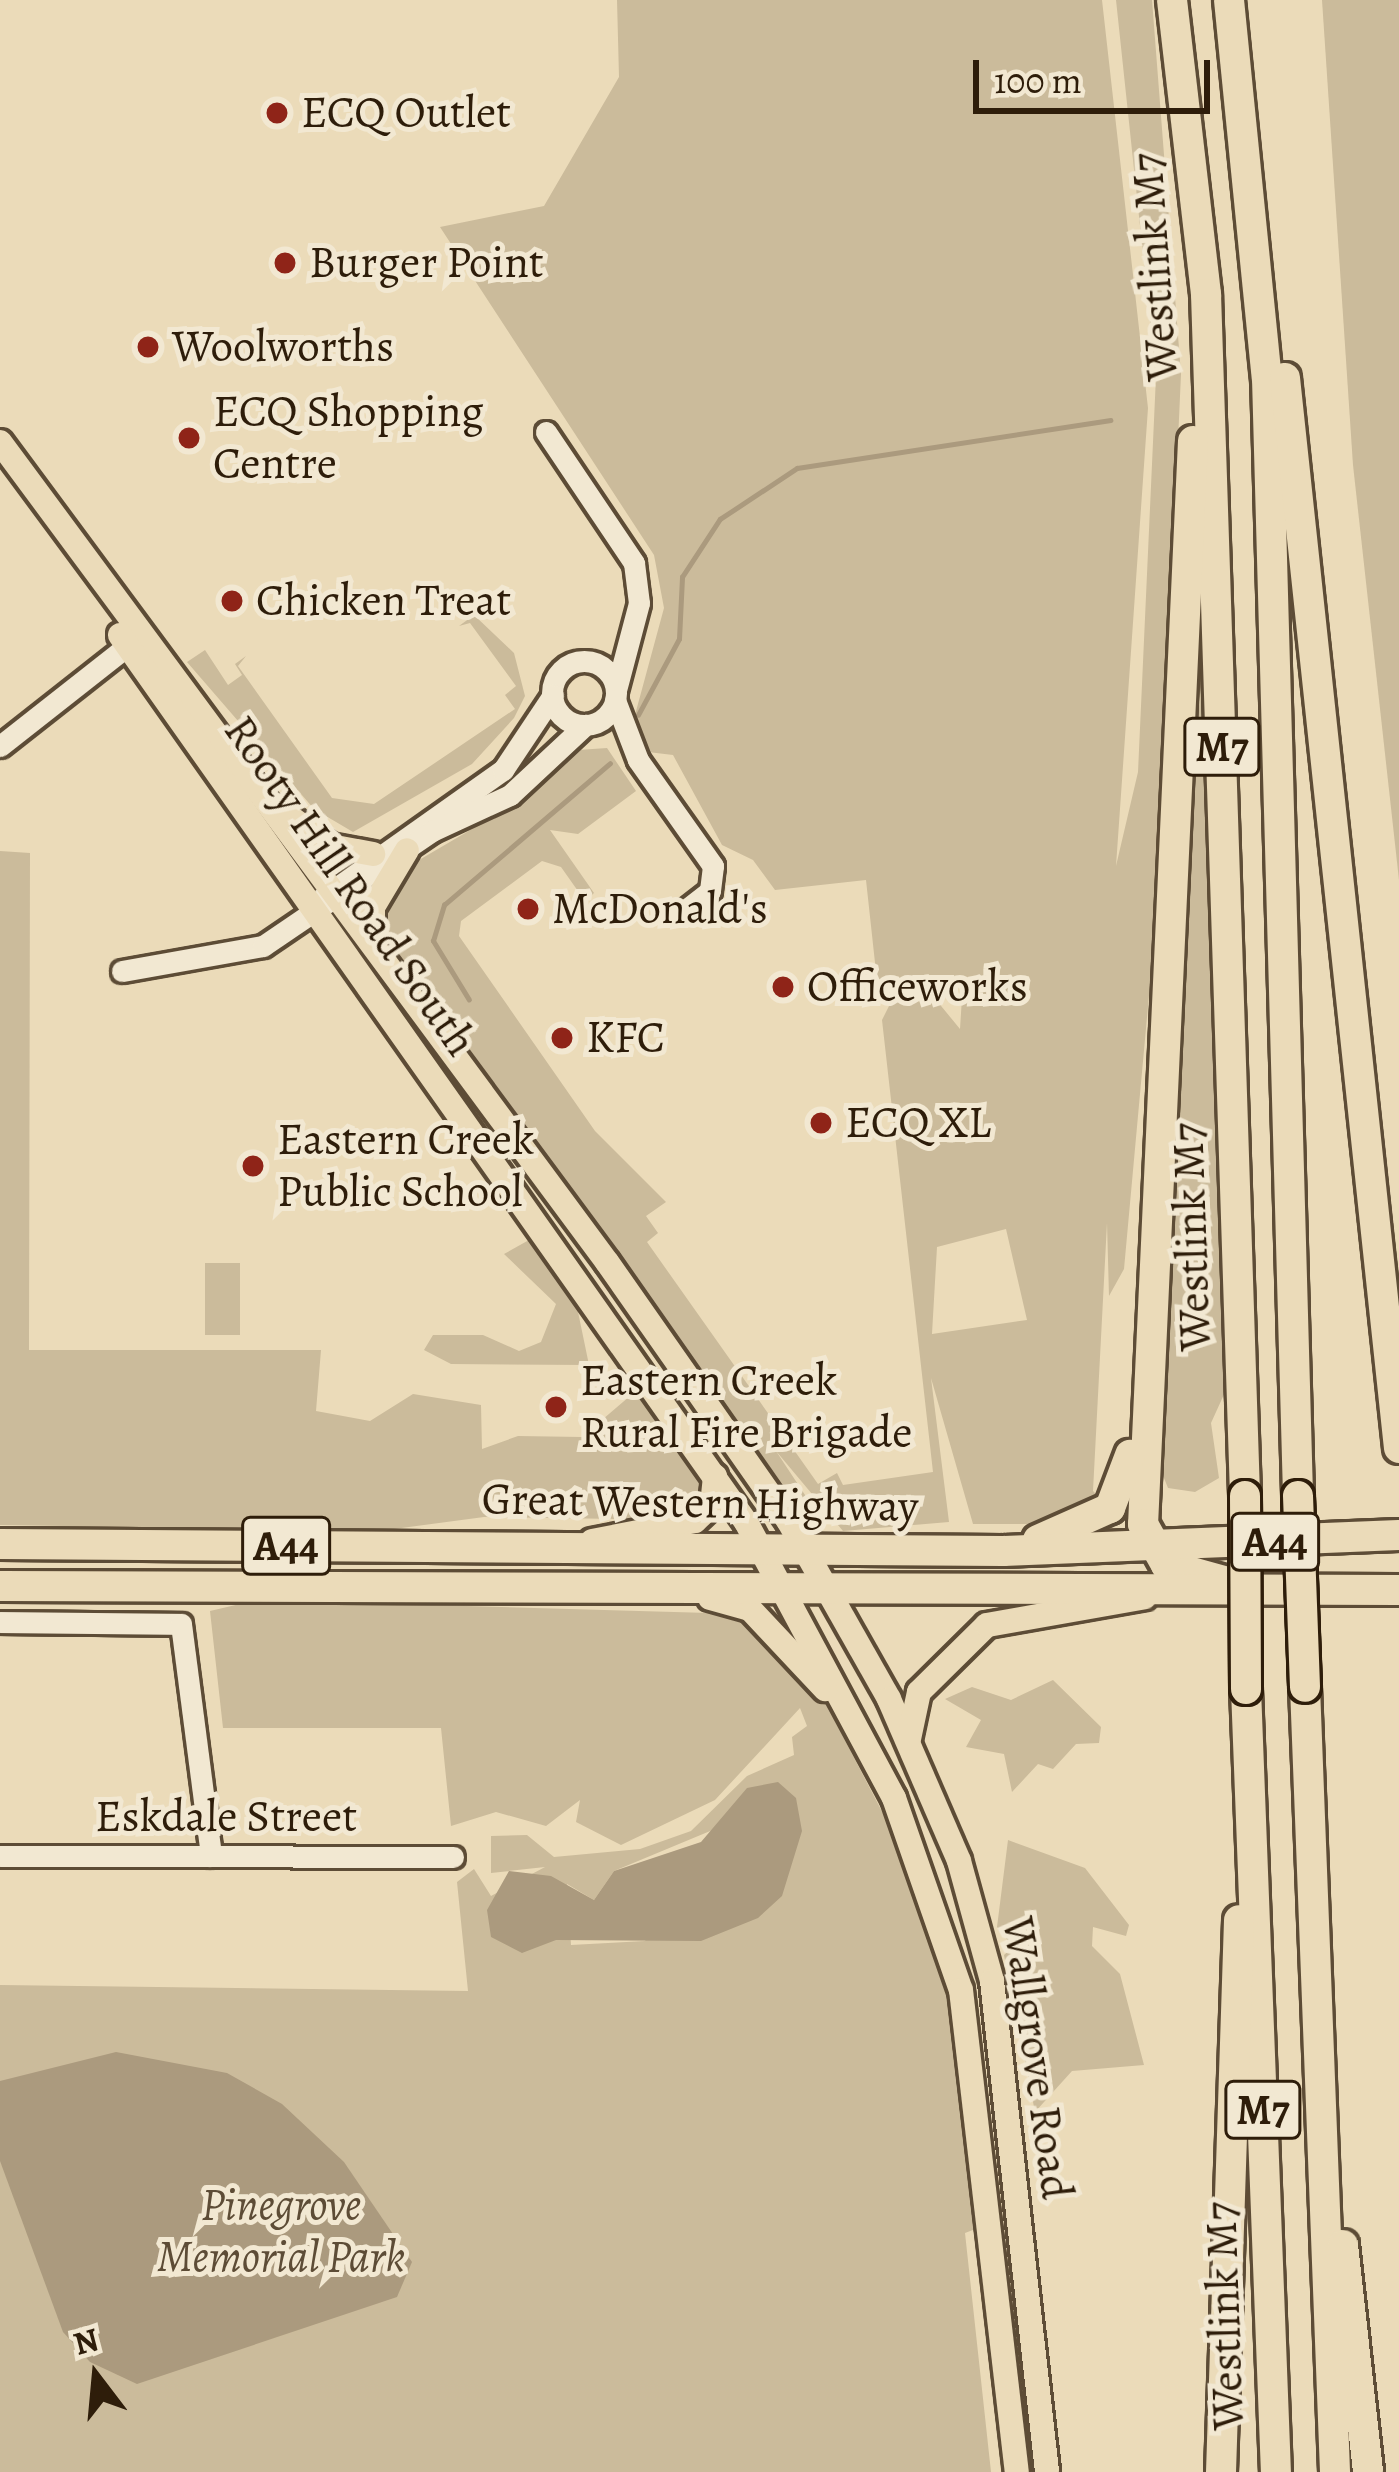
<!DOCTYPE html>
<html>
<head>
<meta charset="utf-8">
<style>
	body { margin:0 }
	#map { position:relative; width:1399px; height:2472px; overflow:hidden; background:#ebdbb9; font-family:Alegreya,serif }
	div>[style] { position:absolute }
	.green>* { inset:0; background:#cbbb9b; transform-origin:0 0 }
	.water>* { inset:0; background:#ab9a7e }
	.stream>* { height:4.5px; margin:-2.25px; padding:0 2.25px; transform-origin:2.25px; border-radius:2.25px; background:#ab9a7e }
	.roads { filter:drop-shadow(3px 0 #5d4c36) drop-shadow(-3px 0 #5d4c36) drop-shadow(0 3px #5d4c36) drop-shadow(0 -3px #5d4c36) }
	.minor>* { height:21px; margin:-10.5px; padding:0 10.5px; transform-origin:10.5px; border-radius:10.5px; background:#f2e8d2 }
	.minor>.ring { margin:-10.5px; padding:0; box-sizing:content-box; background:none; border:21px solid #f2e8d2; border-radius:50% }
	.major>* { height:24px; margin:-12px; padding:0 12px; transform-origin:12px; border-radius:12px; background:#ebdbb9 }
	.highway>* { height:30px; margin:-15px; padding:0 15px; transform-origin:15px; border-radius:15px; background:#ebdbb9 }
	.bridges { filter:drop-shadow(3px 0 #2e1d0a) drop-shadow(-3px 0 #2e1d0a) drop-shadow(0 3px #2e1d0a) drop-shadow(0 -3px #2e1d0a) }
	.highway-bridge>* { height:30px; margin:-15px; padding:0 15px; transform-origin:15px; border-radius:15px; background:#ebdbb9 }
	.dots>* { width:33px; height:33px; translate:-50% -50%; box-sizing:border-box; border:6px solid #f2e8d2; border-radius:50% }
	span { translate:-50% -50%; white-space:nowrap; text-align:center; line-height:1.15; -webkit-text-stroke:10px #f2e8d2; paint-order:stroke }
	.shield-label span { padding:3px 9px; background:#f2e8d2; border:3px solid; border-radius:9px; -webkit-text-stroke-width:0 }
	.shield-label { font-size:42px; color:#2e1d0a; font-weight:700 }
	.poi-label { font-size:45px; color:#2e1d0a }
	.left { translate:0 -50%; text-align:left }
	.street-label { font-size:45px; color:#2e1d0a }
	.park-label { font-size:45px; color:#5d4c36; font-style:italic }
	.north { position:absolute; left:36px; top:2316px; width:120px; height:120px; -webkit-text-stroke:9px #f2e8d2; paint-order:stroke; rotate:344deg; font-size:33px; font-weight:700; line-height:48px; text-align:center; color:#2e1d0a }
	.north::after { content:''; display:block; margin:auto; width:42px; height:54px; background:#2e1d0a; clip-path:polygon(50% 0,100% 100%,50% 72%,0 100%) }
	.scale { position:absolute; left:973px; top:60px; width:237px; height:54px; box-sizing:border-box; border:6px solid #2e1d0a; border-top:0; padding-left:15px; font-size:36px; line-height:42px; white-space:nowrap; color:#2e1d0a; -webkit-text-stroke:9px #f2e8d2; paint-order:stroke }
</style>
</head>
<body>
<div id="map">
	<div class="green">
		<i style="clip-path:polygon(evenodd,617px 0,1102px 0,1148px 408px,1116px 866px,1138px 772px,1156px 376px,1116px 0,1152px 0,1181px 374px,1157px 908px,1124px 1269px,1109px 1296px,1107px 1223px,1093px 1491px,1103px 1501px,1061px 1524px,973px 1524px,931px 1378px,949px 1522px,843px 1531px,776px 1451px,807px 1498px,798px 1505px,383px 943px,385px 911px,414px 863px,525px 798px,578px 750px,607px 748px,636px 791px,578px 834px,550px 830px,594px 893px,585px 901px,561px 867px,542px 861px,461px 921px,459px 936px,595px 1131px,666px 1202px,646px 1216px,658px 1233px,647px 1242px,818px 1484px,837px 1473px,843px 1485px,933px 1472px,882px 1020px,891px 1002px,937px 1001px,960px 1029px,963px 982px,877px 981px,866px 880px,775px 890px,753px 860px,722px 845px,673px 755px,648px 752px,632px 726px,664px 608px,654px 555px,440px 227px,544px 206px,619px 77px,617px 0,1006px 1229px,1027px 1320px,932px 1334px,937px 1247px,1006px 1229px)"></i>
		<i style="clip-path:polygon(1322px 0,1399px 0,1399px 880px,1353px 465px)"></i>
		<i style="clip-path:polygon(1204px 602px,1226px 1390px,1211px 1423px,1219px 1478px,1195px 1492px,1168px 1488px,1160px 1468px)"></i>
		<i style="clip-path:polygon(474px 615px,514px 653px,525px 696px,514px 718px,472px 764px,353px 832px,314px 809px,187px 662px,205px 650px,228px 685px,242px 675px,235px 664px,246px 656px,238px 666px,332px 798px,374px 804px,515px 709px,505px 695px,516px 686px,470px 623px,459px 626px)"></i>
		<i style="clip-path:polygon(0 851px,30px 853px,29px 1350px,321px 1350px,316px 1411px,370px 1421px,413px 1394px,481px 1405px,482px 1449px,518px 1436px,582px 1437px,637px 1390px,702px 1485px,699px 1505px,681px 1520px,484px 1517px,379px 1531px,0 1525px)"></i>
		<i style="clip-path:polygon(529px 1240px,577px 1307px,589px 1365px,451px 1364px,424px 1350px,433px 1335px,483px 1335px,519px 1351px,541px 1342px,556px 1304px,504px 1254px)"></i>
		<i style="left:205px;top:1263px;width:35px;height:72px"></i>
		<i style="clip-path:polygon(evenodd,257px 1600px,744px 1614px,824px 1700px,902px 1850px,949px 2005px,978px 2228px,965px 2233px,991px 2472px,0 2472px,0 1985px,468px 1991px,457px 1882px,474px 1869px,491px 1896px,545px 1867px,491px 1873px,491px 1836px,527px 1835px,554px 1857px,640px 1849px,691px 1831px,747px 1776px,794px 1755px,792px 1737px,807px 1726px,800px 1708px,715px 1800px,621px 1845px,576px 1822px,580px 1800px,546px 1826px,496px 1812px,451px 1826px,441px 1728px,223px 1728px,210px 1611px,257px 1600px,715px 1829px,645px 1941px,571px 1945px,567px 1884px,594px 1900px,614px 1871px,715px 1829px)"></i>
		<i style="clip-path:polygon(1053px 1680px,1101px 1727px,1099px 1743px,1076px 1744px,1053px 1769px,1038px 1764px,1012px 1792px,1004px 1754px,966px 1747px,981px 1720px,945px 1699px,972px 1687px,1011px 1700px)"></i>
		<i style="clip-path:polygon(1008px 1840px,1085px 1868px,1129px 1925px,1126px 1936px,1093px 1927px,1092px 1946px,1120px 1974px,1144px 2065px,1072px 2071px,1035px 2112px,1004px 1955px,1013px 1947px,997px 1927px)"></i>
	</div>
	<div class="water">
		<i style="clip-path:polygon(778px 1782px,796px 1798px,802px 1831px,782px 1896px,758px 1918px,701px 1941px,556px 1940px,522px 1953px,491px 1937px,487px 1910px,509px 1871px,551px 1876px,594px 1900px,614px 1871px,701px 1842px,747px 1788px)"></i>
		<i style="clip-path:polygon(116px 2052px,227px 2073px,282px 2104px,344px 2162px,412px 2262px,397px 2297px,137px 2384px,90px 2362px,63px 2332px,0 2161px,0 2081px)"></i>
	</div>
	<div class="stream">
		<i style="left:638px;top:715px;width:86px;rotate:-61.7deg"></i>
		<i style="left:679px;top:639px;width:62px;rotate:-87.2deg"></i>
		<i style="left:682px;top:577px;width:69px;rotate:-56.8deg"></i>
		<i style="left:720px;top:519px;width:92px;rotate:-33.5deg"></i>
		<i style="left:797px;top:468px;width:317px;rotate:-8.7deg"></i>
		<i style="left:469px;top:1000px;width:69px;rotate:-121.4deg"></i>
		<i style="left:433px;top:941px;width:38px;rotate:-73deg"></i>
		<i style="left:444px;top:905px;width:218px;rotate:-40.5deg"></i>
	</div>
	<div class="roads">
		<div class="minor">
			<i style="left:546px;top:432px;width:158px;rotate:56.1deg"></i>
			<i style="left:634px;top:563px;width:40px;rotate:82.9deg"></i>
			<i style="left:639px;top:603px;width:90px;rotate:104.8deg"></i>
			<i class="ring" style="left:552px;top:661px;width:43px;height:43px"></i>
			<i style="left:615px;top:700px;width:64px;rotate:69deg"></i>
			<i style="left:638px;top:760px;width:130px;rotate:54.7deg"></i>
			<i style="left:713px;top:866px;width:25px;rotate:97deg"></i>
			<i style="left:710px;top:891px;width:31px;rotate:142deg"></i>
			<i style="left:0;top:746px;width:178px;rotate:-38.2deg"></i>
			<i style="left:322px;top:898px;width:222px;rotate:-35.3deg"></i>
			<i style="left:503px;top:770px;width:90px;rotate:-56.3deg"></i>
			<i style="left:122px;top:971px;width:143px;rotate:-10.1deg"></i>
			<i style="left:263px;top:946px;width:204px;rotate:-34.2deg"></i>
			<i style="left:432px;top:831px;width:86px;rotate:-24.8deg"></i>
			<i style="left:510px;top:795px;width:103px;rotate:-43deg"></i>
			<i style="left:0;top:1622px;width:181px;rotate:0.6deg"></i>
			<i style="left:181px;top:1624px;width:234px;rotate:82.6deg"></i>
			<i style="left:0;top:1856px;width:453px;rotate:0.1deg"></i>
		</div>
		<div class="major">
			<i style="left:0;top:442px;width:1020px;rotate:53.49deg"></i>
			<i style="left:607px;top:1262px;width:317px;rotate:55deg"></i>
			<i style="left:789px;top:1522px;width:203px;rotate:60.5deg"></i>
			<i style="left:889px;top:1699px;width:176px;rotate:66.6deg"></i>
			<i style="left:959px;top:1861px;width:124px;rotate:74.6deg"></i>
			<i style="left:992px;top:1981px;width:494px;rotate:83.6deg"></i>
			<i style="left:120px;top:635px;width:1086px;rotate:54.79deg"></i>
			<i style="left:746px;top:1522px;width:313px;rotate:61.8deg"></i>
			<i style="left:894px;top:1798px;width:203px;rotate:70.8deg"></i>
			<i style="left:961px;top:1990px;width:485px;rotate:83.4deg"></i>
			<i style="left:290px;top:817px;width:49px;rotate:35.9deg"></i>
			<i style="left:330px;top:846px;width:44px;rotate:10.5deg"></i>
			<i style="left:373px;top:942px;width:35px;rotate:-90deg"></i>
			<i style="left:373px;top:907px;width:66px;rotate:-59.2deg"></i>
			<i style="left:592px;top:1541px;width:105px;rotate:-11deg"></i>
			<i style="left:695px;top:1521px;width:23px;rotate:-43deg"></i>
			<i style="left:712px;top:1505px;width:29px;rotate:-84deg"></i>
			<i style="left:710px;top:1598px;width:41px;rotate:15.4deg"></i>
			<i style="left:750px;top:1609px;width:110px;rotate:46.8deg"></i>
			<i style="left:909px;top:1739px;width:48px;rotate:-78deg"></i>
			<i style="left:919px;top:1692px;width:95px;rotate:-44.6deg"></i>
			<i style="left:987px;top:1625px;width:160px;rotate:-10deg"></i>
		</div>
		<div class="highway">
			<i style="left:1172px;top:0;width:296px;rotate:83.4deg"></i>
			<i style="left:1206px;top:294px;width:1203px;rotate:88.14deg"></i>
			<i style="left:1229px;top:0;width:380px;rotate:84.3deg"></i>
			<i style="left:1267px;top:378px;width:1118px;rotate:88.41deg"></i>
			<i style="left:1285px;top:378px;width:1076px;rotate:83.92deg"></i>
			<i style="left:1193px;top:441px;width:1084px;rotate:92.64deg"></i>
			<i style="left:1143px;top:1524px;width:47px;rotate:60.7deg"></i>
			<i style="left:1166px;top:1565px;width:60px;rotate:15.4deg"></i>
			<i style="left:1038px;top:1540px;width:79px;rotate:-24deg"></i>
			<i style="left:1110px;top:1508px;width:57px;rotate:-69.3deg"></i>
			<i style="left:0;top:1544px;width:1003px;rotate:0.4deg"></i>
			<i style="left:1003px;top:1551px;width:396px;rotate:-2.3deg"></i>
			<i style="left:0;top:1586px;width:1399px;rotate:0.16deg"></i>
			<i style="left:1305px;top:1687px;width:786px;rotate:87.81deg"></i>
			<i style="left:1246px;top:1689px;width:784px;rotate:87.81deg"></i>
			<i style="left:1343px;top:2245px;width:228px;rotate:83.7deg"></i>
			<i style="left:1221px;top:2472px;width:552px;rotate:-88.13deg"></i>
		</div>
	</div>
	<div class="bridges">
		<div class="highway-bridge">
			<i style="left:1245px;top:1496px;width:193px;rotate:89.7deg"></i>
			<i style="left:1298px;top:1496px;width:191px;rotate:87.9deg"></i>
		</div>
	</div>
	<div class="dots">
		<i style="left:277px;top:113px;background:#8f2418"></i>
		<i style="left:285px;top:263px;background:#8f2418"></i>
		<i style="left:148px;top:347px;background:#8f2418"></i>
		<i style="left:189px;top:438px;background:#8f2418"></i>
		<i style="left:232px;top:601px;background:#8f2418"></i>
		<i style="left:528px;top:909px;background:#8f2418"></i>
		<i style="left:783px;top:987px;background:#8f2418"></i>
		<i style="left:562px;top:1038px;background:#8f2418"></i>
		<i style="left:821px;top:1123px;background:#8f2418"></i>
		<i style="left:253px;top:1166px;background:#8f2418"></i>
		<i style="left:556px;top:1407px;background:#8f2418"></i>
	</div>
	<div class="shield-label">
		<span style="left:1222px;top:747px">M7</span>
		<span style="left:1275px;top:1542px">A44</span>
		<span style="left:286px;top:1546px">A44</span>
		<span style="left:1263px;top:2110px">M7</span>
	</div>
	<div class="poi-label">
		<span class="left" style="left:301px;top:113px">ECQ Outlet</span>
		<span class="left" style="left:309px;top:263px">Burger Point</span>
		<span class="left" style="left:172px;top:347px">Woolworths</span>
		<span class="left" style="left:213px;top:438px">ECQ Shopping<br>Centre</span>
		<span class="left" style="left:256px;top:601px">Chicken Treat</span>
		<span class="left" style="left:552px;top:909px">McDonald's</span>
		<span class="left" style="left:807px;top:987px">Officeworks</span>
		<span class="left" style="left:586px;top:1038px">KFC</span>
		<span class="left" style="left:845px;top:1123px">ECQ XL</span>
		<span class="left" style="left:277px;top:1166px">Eastern Creek<br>Public School</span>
		<span class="left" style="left:580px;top:1407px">Eastern Creek<br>Rural Fire Brigade</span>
	</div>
	<div class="street-label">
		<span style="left:1155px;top:267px;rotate:-94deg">Westlink M7</span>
		<span style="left:350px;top:886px;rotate:55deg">Rooty Hill Road South</span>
		<span style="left:1192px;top:1237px;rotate:-92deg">Westlink M7</span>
		<span style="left:700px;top:1503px;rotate:1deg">Great Western Highway</span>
		<span style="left:226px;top:1817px">Eskdale Street</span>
		<span style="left:1037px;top:2058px;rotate:82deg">Wallgrove Road</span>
		<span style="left:1225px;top:2316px;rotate:-92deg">Westlink M7</span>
	</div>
	<div class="park-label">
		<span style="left:281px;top:2231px">Pinegrove<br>Memorial Park</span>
	</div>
	<div class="north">N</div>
	<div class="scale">100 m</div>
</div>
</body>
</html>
